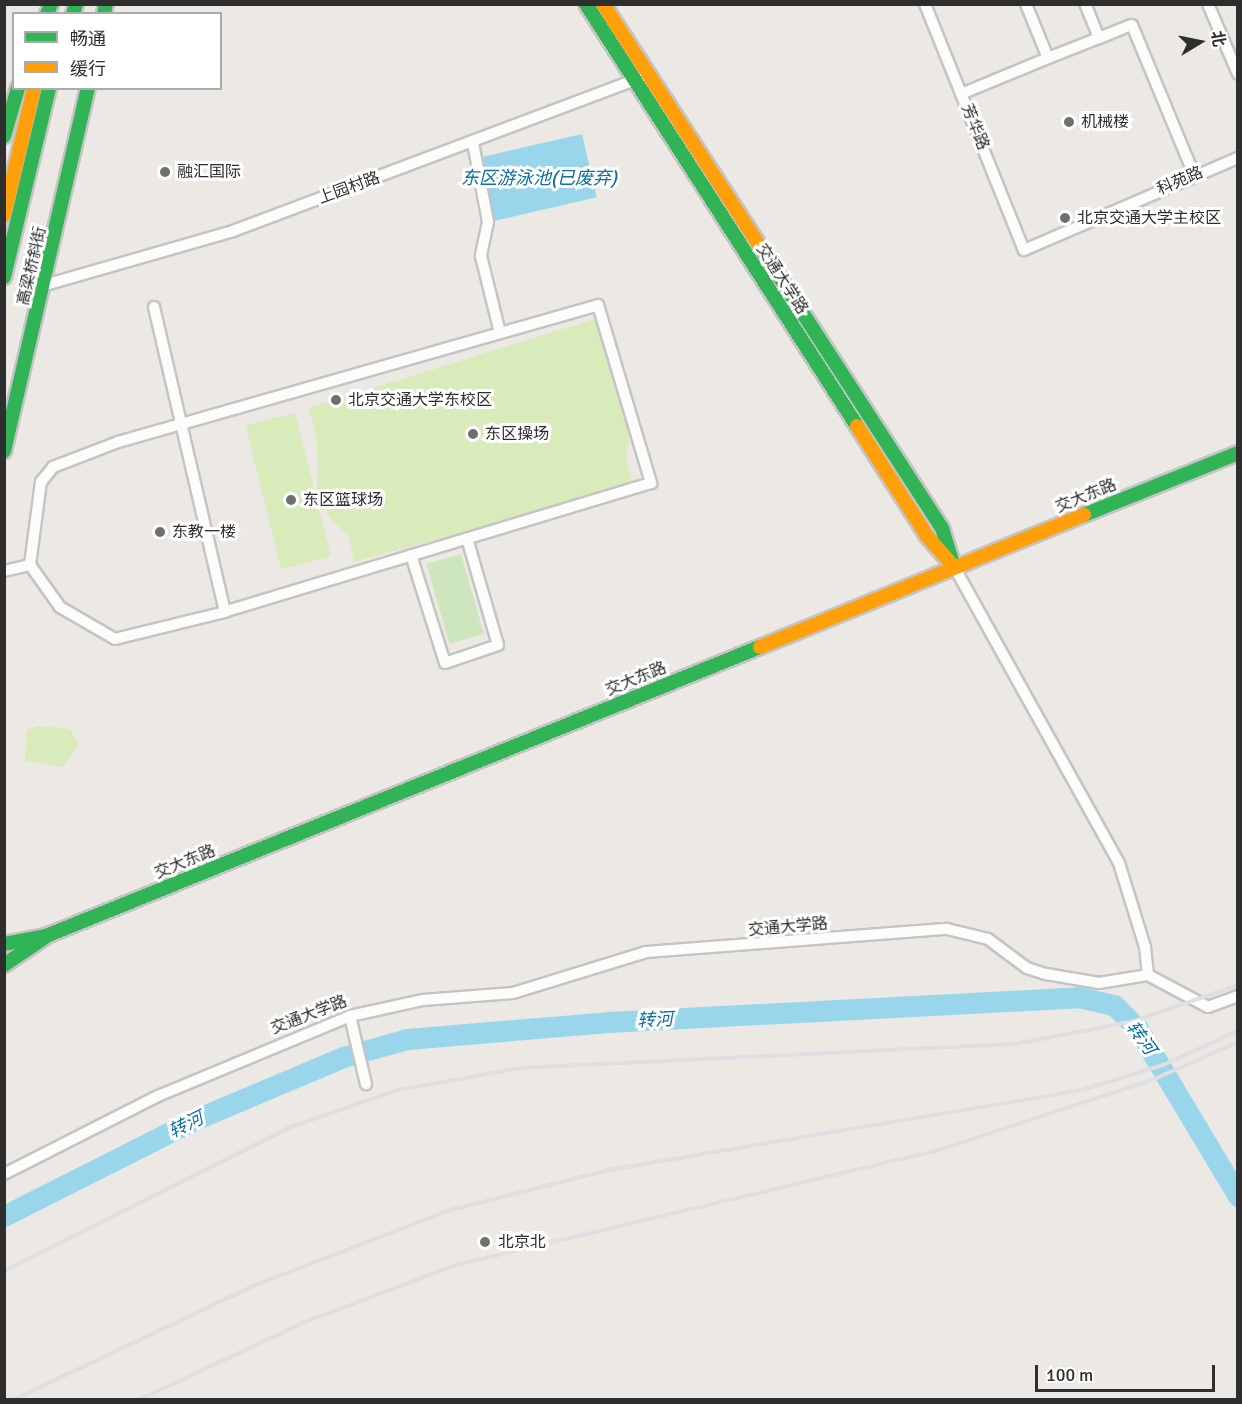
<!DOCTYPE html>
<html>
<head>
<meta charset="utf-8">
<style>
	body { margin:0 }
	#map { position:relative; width:1242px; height:1404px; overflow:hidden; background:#ece8e4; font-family:Signika,"Noto Sans SC",sans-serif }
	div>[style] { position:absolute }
	.green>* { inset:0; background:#cee6be; transform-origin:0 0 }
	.pitch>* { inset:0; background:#d9eabb; transform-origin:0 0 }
	.water>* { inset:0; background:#99d6ec; transform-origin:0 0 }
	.river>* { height:21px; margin:-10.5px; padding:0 10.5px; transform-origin:10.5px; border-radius:10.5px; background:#99d6ec }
	.roads { filter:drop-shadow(2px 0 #c5c4c5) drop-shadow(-2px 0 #c5c4c5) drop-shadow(0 2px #c5c4c5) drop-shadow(0 -2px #c5c4c5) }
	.street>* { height:10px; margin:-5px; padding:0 5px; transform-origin:5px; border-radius:5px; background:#fcfcfb }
	.fast>* { height:14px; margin:-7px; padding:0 7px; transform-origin:7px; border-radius:7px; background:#30b455 }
	.slow>* { height:14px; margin:-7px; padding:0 7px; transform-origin:7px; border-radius:7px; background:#ff9f0a }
	.rail>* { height:4px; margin:-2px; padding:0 2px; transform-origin:2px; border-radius:2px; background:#dfdfe1 }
	.dots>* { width:16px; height:16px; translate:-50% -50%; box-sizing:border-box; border:3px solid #fff; border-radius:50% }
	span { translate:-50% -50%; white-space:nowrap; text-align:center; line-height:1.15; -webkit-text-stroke:6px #fff; paint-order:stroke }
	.poi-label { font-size:16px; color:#2e2e2e }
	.left { translate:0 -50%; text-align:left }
	.street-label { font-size:16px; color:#2e2e2e }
	.water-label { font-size:18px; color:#0d6fa3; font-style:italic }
	.frame { position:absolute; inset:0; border:6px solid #2e2e2e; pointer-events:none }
	.legend { position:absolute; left:12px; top:12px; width:210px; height:78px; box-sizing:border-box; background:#fff; border:2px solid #ababab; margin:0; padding:8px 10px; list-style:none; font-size:18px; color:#2e2e2e }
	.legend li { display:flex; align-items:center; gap:12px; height:30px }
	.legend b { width:30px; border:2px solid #ababab }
	.north { position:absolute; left:1170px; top:12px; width:60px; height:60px; -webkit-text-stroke:4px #fff; paint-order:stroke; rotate:80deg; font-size:16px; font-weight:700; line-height:24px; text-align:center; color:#2e2e2e }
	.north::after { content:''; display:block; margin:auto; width:21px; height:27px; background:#2e2e2e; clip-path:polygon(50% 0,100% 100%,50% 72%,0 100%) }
	.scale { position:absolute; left:1035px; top:1365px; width:180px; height:27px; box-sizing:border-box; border:3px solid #2e2e2e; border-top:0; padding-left:8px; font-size:18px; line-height:21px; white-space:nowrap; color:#2e2e2e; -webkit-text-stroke:4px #fff; paint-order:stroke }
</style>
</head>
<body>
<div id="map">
	<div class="green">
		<i style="left:461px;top:554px;width:83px;height:36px;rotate:74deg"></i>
	</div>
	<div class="pitch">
		<i style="clip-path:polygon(598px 318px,631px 425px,626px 459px,633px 486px,354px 562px,349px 537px,330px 518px,317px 490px,318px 444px,309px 408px)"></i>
		<i style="left:295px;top:413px;width:148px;height:51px;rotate:76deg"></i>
		<i style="clip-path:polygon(37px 726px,70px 729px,79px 744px,62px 767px,25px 760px,27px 730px)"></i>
	</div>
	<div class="water">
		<i style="left:582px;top:134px;width:65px;height:104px;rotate:77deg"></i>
	</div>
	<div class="river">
		<i style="left:4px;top:1216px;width:213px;rotate:-26.8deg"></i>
		<i style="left:194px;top:1120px;width:162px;rotate:-22.9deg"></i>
		<i style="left:343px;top:1057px;width:66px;rotate:-15.7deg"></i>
		<i style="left:407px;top:1039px;width:202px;rotate:-4.8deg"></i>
		<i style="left:608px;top:1022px;width:471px;rotate:-3deg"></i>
		<i style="left:1078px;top:997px;width:37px;rotate:13deg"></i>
		<i style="left:1114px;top:1005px;width:34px;rotate:45deg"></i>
		<i style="left:1138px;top:1029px;width:195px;rotate:59.1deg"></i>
	</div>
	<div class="roads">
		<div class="street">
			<i style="left:925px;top:4px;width:265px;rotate:68.1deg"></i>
			<i style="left:1024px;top:250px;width:233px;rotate:-23.3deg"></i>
			<i style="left:1208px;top:4px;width:76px;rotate:66.8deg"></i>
			<i style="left:1099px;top:38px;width:35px;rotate:-22deg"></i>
			<i style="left:1132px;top:25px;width:162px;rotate:67.5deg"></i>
			<i style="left:1048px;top:58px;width:55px;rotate:-21.4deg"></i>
			<i style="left:1099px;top:38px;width:37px;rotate:-112deg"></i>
			<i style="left:961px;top:94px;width:94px;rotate:-22.5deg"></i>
			<i style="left:1048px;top:58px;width:58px;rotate:-112.2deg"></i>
			<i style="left:473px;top:143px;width:80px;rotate:79.2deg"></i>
			<i style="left:488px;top:222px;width:35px;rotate:102deg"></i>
			<i style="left:481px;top:256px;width:79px;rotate:76.1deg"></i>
			<i style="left:45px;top:285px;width:196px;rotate:-16deg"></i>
			<i style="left:233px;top:231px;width:434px;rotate:-20.6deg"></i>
			<i style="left:598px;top:305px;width:186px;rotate:73.4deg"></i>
			<i style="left:651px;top:483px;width:445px;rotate:163.2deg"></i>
			<i style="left:225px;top:612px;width:113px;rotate:166.2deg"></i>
			<i style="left:115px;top:639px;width:64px;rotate:-149.8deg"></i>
			<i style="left:60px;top:607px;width:52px;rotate:-125.5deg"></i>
			<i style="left:30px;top:565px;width:84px;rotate:-82.5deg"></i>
			<i style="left:41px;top:482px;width:19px;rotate:-51deg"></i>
			<i style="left:53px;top:467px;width:70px;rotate:-21deg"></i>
			<i style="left:118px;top:442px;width:499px;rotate:-15.9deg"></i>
			<i style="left:154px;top:307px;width:313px;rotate:76.9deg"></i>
			<i style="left:411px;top:555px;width:113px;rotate:72.5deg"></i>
			<i style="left:445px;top:663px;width:56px;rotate:-18.8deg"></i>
			<i style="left:498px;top:645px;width:111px;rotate:-106.2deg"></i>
			<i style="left:4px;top:571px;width:27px;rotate:-13deg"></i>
			<i style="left:1148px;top:975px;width:68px;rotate:28.1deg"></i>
			<i style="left:1208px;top:1007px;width:32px;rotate:-20deg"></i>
			<i style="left:350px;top:1016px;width:70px;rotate:76.8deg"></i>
			<i style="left:4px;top:1174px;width:173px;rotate:-26.9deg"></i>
			<i style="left:158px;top:1096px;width:208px;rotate:-22.6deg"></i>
			<i style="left:350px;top:1016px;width:75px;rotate:-12.4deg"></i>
			<i style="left:423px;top:1000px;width:90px;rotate:-4.4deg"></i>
			<i style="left:513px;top:993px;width:139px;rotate:-17.1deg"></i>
			<i style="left:646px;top:952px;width:302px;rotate:-4.4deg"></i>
			<i style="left:947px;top:929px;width:42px;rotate:13.7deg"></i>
			<i style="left:988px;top:939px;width:49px;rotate:36.6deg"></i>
			<i style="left:1027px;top:968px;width:20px;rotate:18deg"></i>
			<i style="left:1046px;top:974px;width:54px;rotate:9.6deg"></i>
			<i style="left:1099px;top:983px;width:50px;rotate:-9.3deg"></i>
			<i style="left:1148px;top:975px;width:28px;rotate:-96deg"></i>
			<i style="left:1145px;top:947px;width:88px;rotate:-107.2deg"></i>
			<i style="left:1119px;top:863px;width:339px;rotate:-119.1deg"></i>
		</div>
		<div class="fast">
			<i style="left:586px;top:4px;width:502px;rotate:57.29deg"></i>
			<i style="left:47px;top:14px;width:11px;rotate:-68deg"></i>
			<i style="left:73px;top:14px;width:10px;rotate:-73deg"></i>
			<i style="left:104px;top:14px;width:10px;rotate:-79deg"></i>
			<i style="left:4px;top:136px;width:50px;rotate:-73.7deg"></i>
			<i style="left:760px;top:247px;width:335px;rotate:57.1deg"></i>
			<i style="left:942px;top:528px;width:34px;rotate:73deg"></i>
			<i style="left:4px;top:277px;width:194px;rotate:-76.6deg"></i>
			<i style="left:4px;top:451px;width:373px;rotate:-77deg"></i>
			<i style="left:1084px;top:515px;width:166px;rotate:-21.9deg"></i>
			<i style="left:4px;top:944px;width:43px;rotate:-10.8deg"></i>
			<i style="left:46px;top:936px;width:770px;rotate:-22.04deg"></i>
			<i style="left:4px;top:965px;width:48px;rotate:-34deg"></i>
		</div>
		<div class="slow">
			<i style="left:603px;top:4px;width:289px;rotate:57.1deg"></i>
			<i style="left:4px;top:215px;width:130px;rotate:-76.7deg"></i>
			<i style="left:857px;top:426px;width:130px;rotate:57.5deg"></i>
			<i style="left:927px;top:536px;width:41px;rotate:48.9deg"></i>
			<i style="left:760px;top:647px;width:350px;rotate:-22.2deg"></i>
		</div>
	</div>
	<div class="rail">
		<i style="left:4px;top:1271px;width:318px;rotate:-26.7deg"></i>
		<i style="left:288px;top:1128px;width:116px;rotate:-19.1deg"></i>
		<i style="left:398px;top:1090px;width:125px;rotate:-10.1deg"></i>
		<i style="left:521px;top:1068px;width:495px;rotate:-2.8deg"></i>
		<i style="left:1015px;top:1044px;width:122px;rotate:-10.9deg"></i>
		<i style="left:1135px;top:1021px;width:109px;rotate:-19.3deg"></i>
		<i style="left:13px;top:1400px;width:266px;rotate:-25.4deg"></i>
		<i style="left:253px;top:1286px;width:211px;rotate:-21.1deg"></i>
		<i style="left:450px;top:1210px;width:164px;rotate:-14.1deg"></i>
		<i style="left:609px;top:1170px;width:480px;rotate:-9.6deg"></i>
		<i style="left:1082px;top:1090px;width:85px;rotate:-17.2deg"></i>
		<i style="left:1163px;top:1065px;width:82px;rotate:-24.4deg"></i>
		<i style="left:139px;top:1400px;width:183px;rotate:-25.2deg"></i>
		<i style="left:305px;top:1322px;width:161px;rotate:-20.7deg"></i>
		<i style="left:456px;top:1265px;width:497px;rotate:-13.4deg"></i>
		<i style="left:939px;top:1150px;width:224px;rotate:-18.2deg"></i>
		<i style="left:1152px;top:1080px;width:94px;rotate:-23.8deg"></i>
	</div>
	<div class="dots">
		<i style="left:1069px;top:122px;background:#706f6e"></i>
		<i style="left:165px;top:172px;background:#706f6e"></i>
		<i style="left:1065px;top:218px;background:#706f6e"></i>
		<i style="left:336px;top:400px;background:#706f6e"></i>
		<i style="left:473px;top:434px;background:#706f6e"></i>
		<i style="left:291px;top:500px;background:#706f6e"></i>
		<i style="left:160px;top:532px;background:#706f6e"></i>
		<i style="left:485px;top:1242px;background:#706f6e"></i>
	</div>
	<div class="poi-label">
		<span class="left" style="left:1081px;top:122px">机械楼</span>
		<span class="left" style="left:177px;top:172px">融汇国际</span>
		<span class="left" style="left:1077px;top:218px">北京交通大学主校区</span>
		<span class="left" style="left:348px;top:400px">北京交通大学东校区</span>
		<span class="left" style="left:485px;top:434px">东区操场</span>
		<span class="left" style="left:303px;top:500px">东区篮球场</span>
		<span class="left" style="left:172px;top:532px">东教一楼</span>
		<span class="left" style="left:498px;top:1242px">北京北</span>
	</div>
	<div class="street-label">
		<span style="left:975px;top:127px;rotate:68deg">芳华路</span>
		<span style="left:1180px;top:181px;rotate:-23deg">科苑路</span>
		<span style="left:349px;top:188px;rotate:-20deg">上园村路</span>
		<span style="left:32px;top:266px;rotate:-77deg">高梁桥斜街</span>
		<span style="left:782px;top:279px;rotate:57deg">交通大学路</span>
		<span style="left:1086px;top:496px;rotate:-22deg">交大东路</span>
		<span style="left:636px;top:679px;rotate:-22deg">交大东路</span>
		<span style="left:185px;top:862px;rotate:-22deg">交大东路</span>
		<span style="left:788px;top:927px;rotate:-5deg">交通大学路</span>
		<span style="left:309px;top:1015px;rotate:-21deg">交通大学路</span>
	</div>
	<div class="water-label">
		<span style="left:539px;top:178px">东区游泳池(已废弃)</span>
		<span style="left:655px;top:1020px;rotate:-3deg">转河</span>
		<span style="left:1141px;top:1038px;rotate:54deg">转河</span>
		<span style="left:186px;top:1125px;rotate:-26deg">转河</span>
	</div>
	<div class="frame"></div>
	<ul class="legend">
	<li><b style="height:8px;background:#30b455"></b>畅通</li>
	<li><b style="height:8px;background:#ff9f0a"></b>缓行</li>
	</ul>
	<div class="north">北</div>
	<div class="scale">100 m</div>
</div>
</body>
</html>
